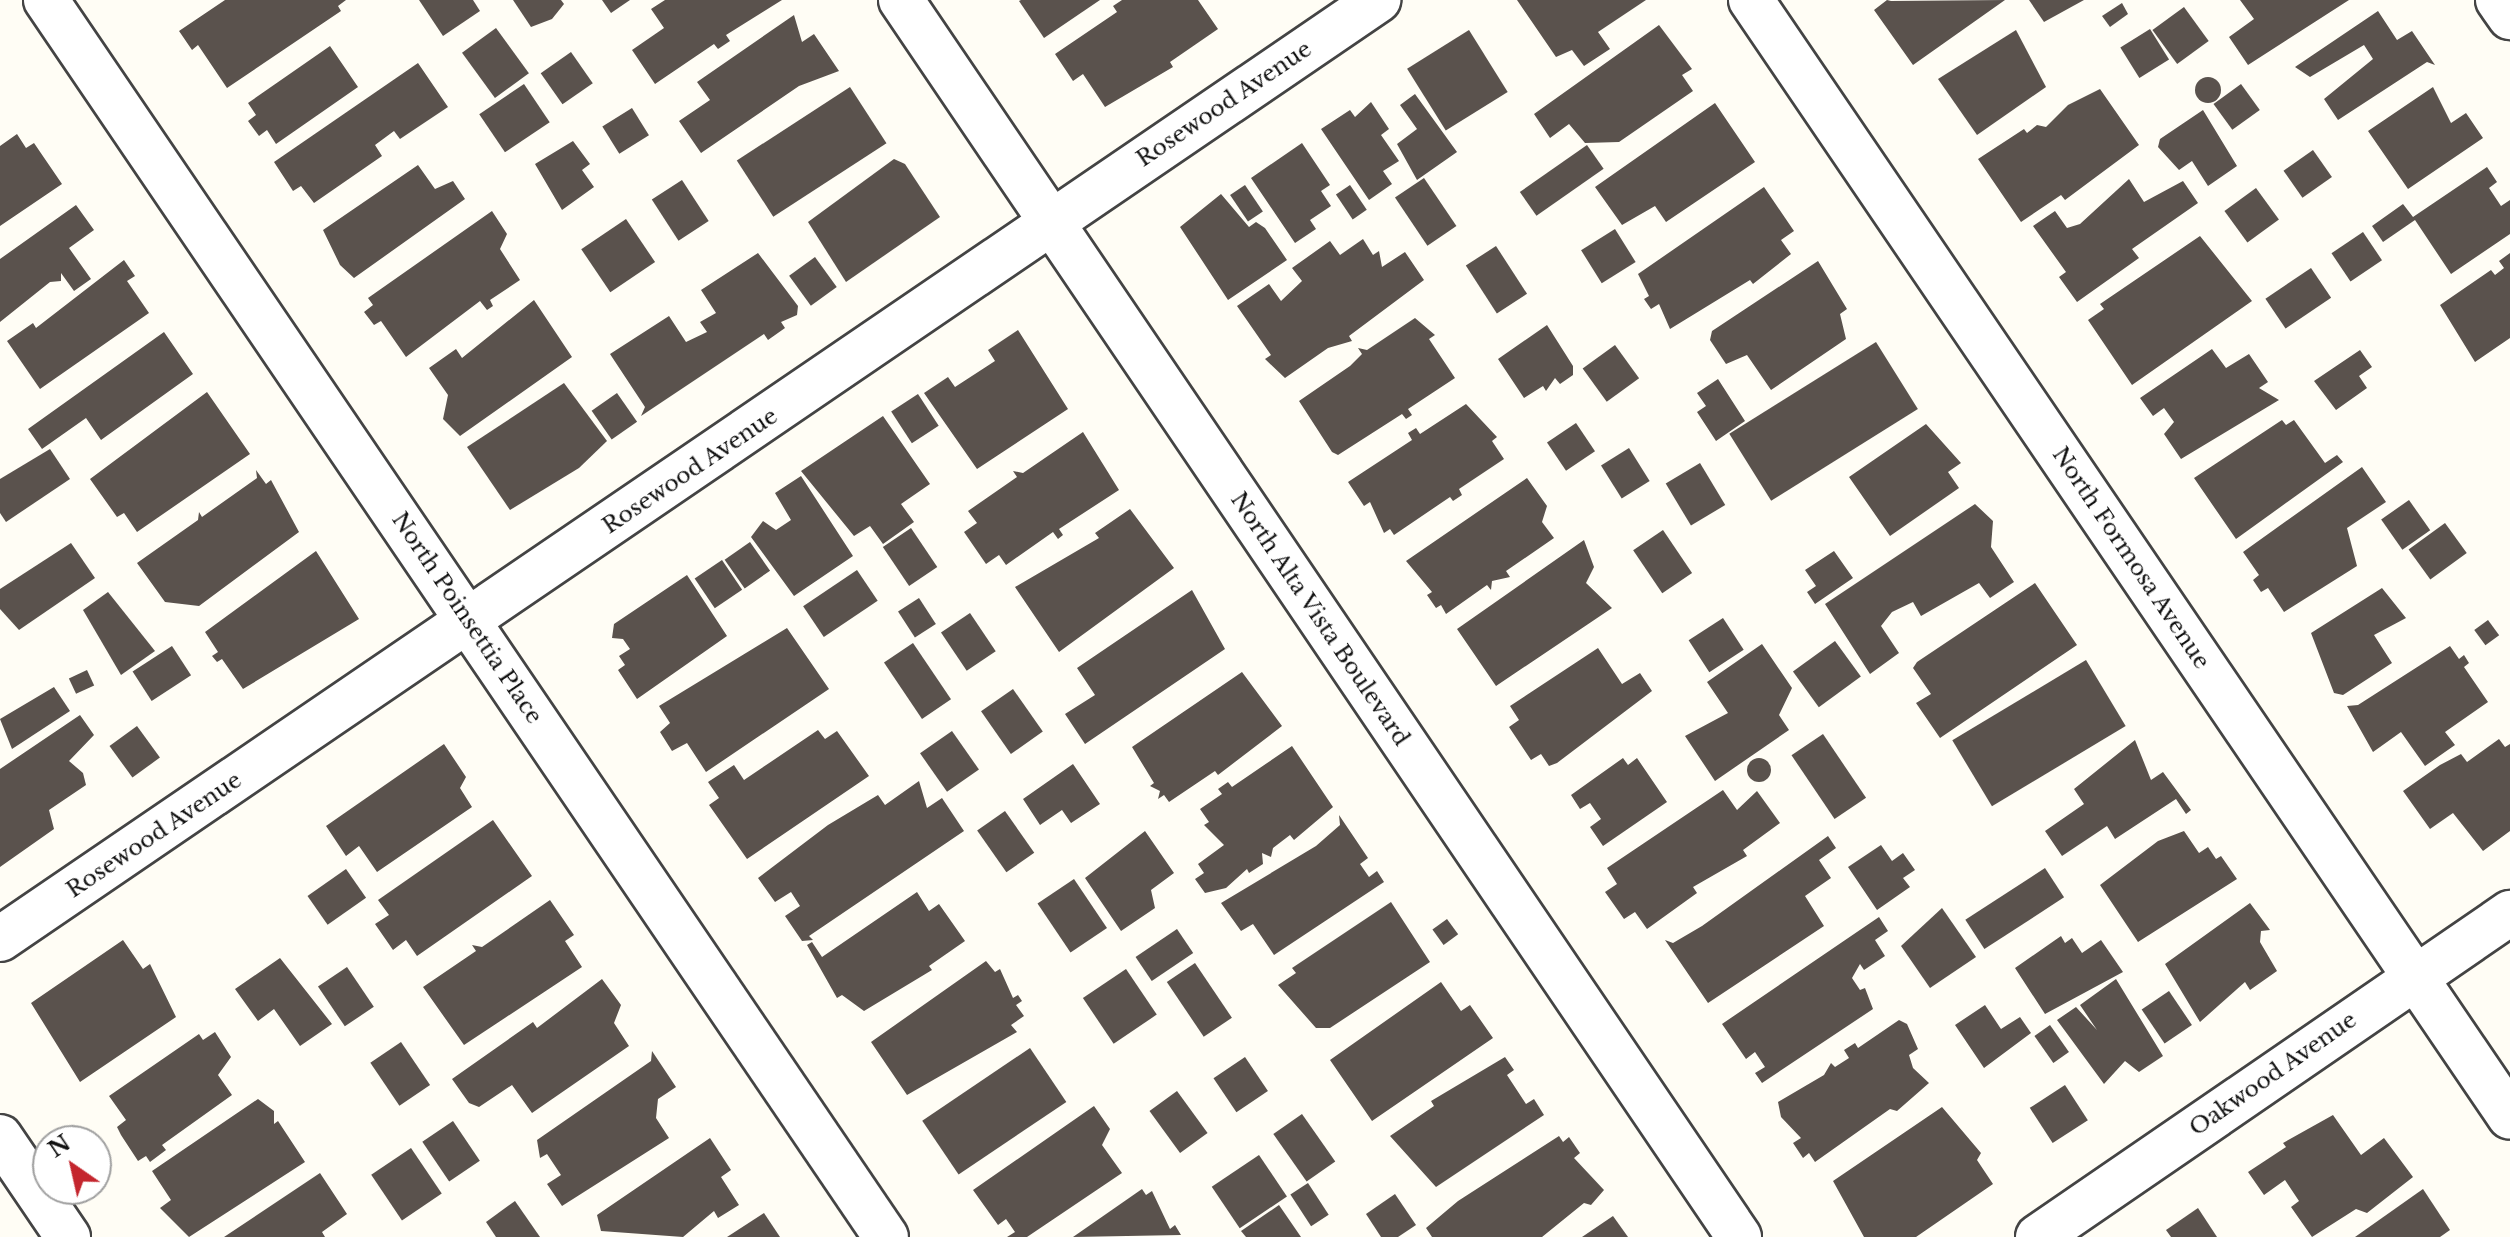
<!DOCTYPE html>
<html>
<head>
<meta charset="utf-8">
<style>
	body { margin:0 }
	#map { position:relative; width:2510px; height:1237px; overflow:hidden; background:#fffdf5; font-family:"Libre Baskerville",serif }
	div>[style] { position:absolute }
	.building>* { inset:0; background:#5a524d; transform-origin:0 0 }
	.round { border-radius:50% }
	.roads { filter:drop-shadow(2px 0 #444) drop-shadow(-2px 0 #444) drop-shadow(0 2px #444) drop-shadow(0 -2px #444) }
	.minor>* { height:44px; margin:-22px; padding:0 22px; transform-origin:22px; border-radius:22px; background:#fff }
	span { translate:-50% -50%; white-space:nowrap; text-align:center; line-height:1.15; -webkit-text-stroke:8px #fff; paint-order:stroke }
	.street-label { font-size:22px; color:#111 }
	.north { position:absolute; left:32px; top:1125px; width:80px; height:80px; box-sizing:border-box; background:#fff; border:2px solid #a0a0a0; border-radius:50%; rotate:326deg; font-size:22px; font-weight:700; line-height:32px; text-align:center; color:#111 }
	.north::after { content:''; display:block; margin:auto; width:28px; height:36px; background:#c4262e; clip-path:polygon(50% 0,100% 100%,50% 72%,0 100%) }
</style>
</head>
<body>
<div id="map">
	<div class="building">
		<i style="clip-path:polygon(225px 0,346px 0,338px 6px,341px 11px,227px 88px,198px 45px,192px 50px,179px 31px)"></i>
		<i style="clip-path:polygon(419px 0,473px 0,480px 11px,443px 36px)"></i>
		<i style="clip-path:polygon(513px 0,561px 0,564px 4px,552px 19px,531px 27px)"></i>
		<i style="clip-path:polygon(602px 0,630px 0,611px 13px)"></i>
		<i style="clip-path:polygon(665px 0,782px 0,726px 35px,730px 41px,718px 49px,714px 44px,655px 84px,632px 50px,664px 28px,651px 9px)"></i>
		<i style="clip-path:polygon(1100px 0,1044px 38px,1019px 1px,1021px 0)"></i>
		<i style="clip-path:polygon(1122px 0,1198px 0,1218px 29px,1170px 62px,1173px 67px,1105px 107px,1083px 74px,1073px 81px,1055px 54px,1117px 12px,1113px 6px)"></i>
		<i style="clip-path:polygon(1517px 0,1646px 0,1598px 32px,1610px 49px,1584px 66px,1572px 50px,1556px 57px)"></i>
		<i style="clip-path:polygon(1887px 0,1891px 1px,2005px 0,1913px 65px,1874px 10px)"></i>
		<i style="clip-path:polygon(2029px 0,2084px 0,2044px 22px)"></i>
		<i style="clip-path:polygon(2240px 0,2349px 0,2248px 65px,2229px 37px,2254px 19px)"></i>
		<i style="clip-path:polygon(2122px 3px,2128px 14px,2110px 27px,2102px 16px)"></i>
		<i style="left:2184px;top:7px;width:42px;height:39px;rotate:54deg"></i>
		<i style="clip-path:polygon(2378px 11px,2397px 40px,2412px 31px,2435px 65px,2427px 62px,2338px 120px,2324px 99px,2373px 59px,2364px 45px,2310px 77px,2295px 67px)"></i>
		<i style="clip-path:polygon(794px 15px,802px 42px,814px 34px,839px 71px,799px 86px,701px 153px,679px 121px,710px 100px,697px 82px)"></i>
		<i style="clip-path:polygon(1659px 25px,1692px 69px,1682px 75px,1693px 91px,1619px 142px,1585px 143px,1569px 124px,1550px 138px,1534px 114px)"></i>
		<i style="left:496px;top:28px;width:56px;height:42px;rotate:54deg"></i>
		<i style="left:2150px;top:29px;width:36px;height:35px;rotate:58deg"></i>
		<i style="left:1469px;top:30px;width:73px;height:73px;rotate:58deg"></i>
		<i style="clip-path:polygon(2016px 30px,2046px 87px,1977px 135px,1938px 79px)"></i>
		<i style="clip-path:polygon(330px 46px,358px 87px,276px 144px,267px 130px,259px 136px,248px 121px,256px 115px,248px 103px)"></i>
		<i style="left:571px;top:52px;width:38px;height:37px;rotate:55deg"></i>
		<i style="clip-path:polygon(418px 63px,448px 107px,400px 139px,394px 131px,375px 145px,382px 156px,314px 203px,301px 186px,293px 191px,274px 162px)"></i>
		<i class="round" style="left:2195px;top:77px;width:26px;height:26px"></i>
		<i style="left:524px;top:84px;width:46px;height:54px;rotate:56deg"></i>
		<i style="left:2241px;top:84px;width:32px;height:34px;rotate:54deg"></i>
		<i style="left:850px;top:87px;width:67px;height:135px;rotate:57deg"></i>
		<i style="clip-path:polygon(2433px 87px,2451px 123px,2466px 113px,2483px 138px,2408px 189px,2368px 131px)"></i>
		<i style="clip-path:polygon(2100px 89px,2139px 145px,2065px 200px,2061px 195px,2021px 222px,1978px 159px,2024px 129px,2027px 133px,2037px 125px,2046px 127px,2068px 105px)"></i>
		<i style="clip-path:polygon(1415px 94px,1457px 152px,1417px 180px,1397px 144px,1417px 129px,1400px 105px)"></i>
		<i style="clip-path:polygon(1371px 102px,1389px 129px,1381px 135px,1399px 161px,1383px 171px,1392px 184px,1369px 200px,1321px 129px,1350px 110px,1355px 117px)"></i>
		<i style="clip-path:polygon(1715px 103px,1755px 162px,1666px 222px,1655px 206px,1622px 225px,1595px 187px)"></i>
		<i style="left:632px;top:108px;width:32px;height:35px;rotate:58deg"></i>
		<i style="clip-path:polygon(2203px 110px,2237px 166px,2208px 186px,2192px 161px,2179px 170px,2158px 147px,2160px 139px)"></i>
		<i style="clip-path:polygon(17px 134px,26px 148px,34px 143px,62px 184px,0 226px,0 146px)"></i>
		<i style="clip-path:polygon(573px 141px,590px 164px,582px 170px,594px 187px,562px 210px,535px 164px)"></i>
		<i style="clip-path:polygon(1302px 143px,1330px 185px,1321px 191px,1331px 206px,1310px 220px,1316px 229px,1295px 243px,1251px 178px)"></i>
		<i style="left:1587px;top:145px;width:29px;height:82px;rotate:55deg"></i>
		<i style="left:2313px;top:150px;width:33px;height:36px;rotate:55deg"></i>
		<i style="clip-path:polygon(894px 159px,905px 164px,940px 217px,846px 282px,808px 222px)"></i>
		<i style="clip-path:polygon(418px 165px,435px 189px,453px 181px,465px 199px,354px 278px,340px 265px,323px 230px)"></i>
		<i style="clip-path:polygon(2487px 167px,2497px 182px,2489px 188px,2501px 206px,2510px 200px,2510px 234px,2451px 274px,2415px 220px,2383px 242px,2372px 226px,2403px 204px,2413px 217px)"></i>
		<i style="left:1424px;top:178px;width:58px;height:35px;rotate:56deg"></i>
		<i style="clip-path:polygon(2129px 179px,2144px 202px,2183px 181px,2198px 203px,2132px 249px,2139px 258px,2077px 302px,2059px 277px,2066px 272px,2033px 226px,2055px 211px,2067px 228px,2080px 224px)"></i>
		<i style="left:682px;top:180px;width:49px;height:36px;rotate:57deg"></i>
		<i style="left:1245px;top:185px;width:32px;height:18px;rotate:56deg"></i>
		<i style="left:1350px;top:185px;width:30px;height:17px;rotate:56deg"></i>
		<i style="clip-path:polygon(1764px 187px,1794px 231px,1781px 240px,1791px 254px,1753px 284px,1750px 280px,1670px 329px,1659px 304px,1651px 309px,1644px 299px,1649px 296px,1638px 274px)"></i>
		<i style="left:2256px;top:188px;width:39px;height:39px;rotate:54deg"></i>
		<i style="clip-path:polygon(1221px 194px,1249px 227px,1256px 222px,1265px 228px,1287px 260px,1228px 300px,1180px 227px)"></i>
		<i style="clip-path:polygon(76px 205px,94px 230px,69px 248px,91px 279px,74px 291px,61px 273px,61px 281px,50px 282px,0 322px,0 259px)"></i>
		<i style="clip-path:polygon(492px 211px,507px 234px,500px 249px,520px 280px,490px 300px,493px 306px,487px 310px,480px 301px,406px 357px,381px 321px,374px 325px,364px 312px,373px 305px,368px 298px)"></i>
		<i style="left:626px;top:219px;width:52px;height:54px;rotate:56deg"></i>
		<i style="left:1615px;top:229px;width:39px;height:40px;rotate:58deg"></i>
		<i style="left:2363px;top:232px;width:34px;height:38px;rotate:56deg"></i>
		<i style="clip-path:polygon(2200px 236px,2252px 301px,2132px 385px,2088px 320px,2104px 309px,2100px 304px)"></i>
		<i style="clip-path:polygon(1363px 239px,1373px 255px,1379px 251px,1382px 267px,1405px 252px,1424px 280px,1349px 336px,1352px 341px,1328px 348px,1285px 378px,1265px 359px,1271px 355px,1237px 306px,1269px 284px,1281px 301px,1302px 281px,1292px 268px,1330px 241px,1340px 255px)"></i>
		<i style="left:1496px;top:246px;width:57px;height:36px;rotate:57deg"></i>
		<i style="clip-path:polygon(758px 253px,798px 306px,797px 315px,781px 322px,785px 328px,768px 340px,764px 334px,641px 416px,645px 407px,610px 354px,669px 316px,686px 342px,707px 332px,700px 322px,716px 313px,701px 290px)"></i>
		<i style="clip-path:polygon(2510px 253px,2510px 338px,2475px 362px,2440px 305px,2491px 270px,2495px 275px,2504px 268px,2499px 261px)"></i>
		<i style="left:815px;top:257px;width:37px;height:32px;rotate:54deg"></i>
		<i style="clip-path:polygon(124px 260px,135px 276px,127px 281px,149px 313px,40px 389px,7px 341px,33px 323px,36px 328px)"></i>
		<i style="clip-path:polygon(1818px 261px,1847px 309px,1840px 314px,1846px 339px,1771px 390px,1747px 355px,1726px 364px,1710px 340px,1712px 331px)"></i>
		<i style="left:2311px;top:268px;width:36px;height:55px;rotate:56deg"></i>
		<i style="clip-path:polygon(534px 300px,572px 357px,460px 436px,443px 419px,448px 395px,429px 368px,456px 349px,462px 358px)"></i>
		<i style="clip-path:polygon(1415px 318px,1435px 335px,1429px 339px,1455px 378px,1408px 409px,1412px 415px,1406px 419px,1402px 414px,1338px 455px,1332px 452px,1299px 401px,1350px 366px,1362px 354px,1358px 348px,1367px 350px)"></i>
		<i style="clip-path:polygon(1547px 325px,1573px 366px,1573px 375px,1560px 384px,1555px 378px,1546px 391px,1543px 386px,1524px 398px,1498px 359px)"></i>
		<i style="clip-path:polygon(1018px 330px,1068px 409px,977px 469px,924px 393px,948px 377px,955px 387px,995px 361px,988px 350px)"></i>
		<i style="clip-path:polygon(164px 332px,193px 374px,101px 440px,86px 418px,42px 449px,28px 429px)"></i>
		<i style="left:1876px;top:342px;width:79px;height:173px;rotate:58deg"></i>
		<i style="left:1615px;top:345px;width:41px;height:40px;rotate:54deg"></i>
		<i style="clip-path:polygon(2212px 349px,2226px 368px,2249px 354px,2268px 382px,2259px 388px,2279px 400px,2181px 459px,2164px 434px,2174px 422px,2164px 408px,2153px 416px,2140px 398px)"></i>
		<i style="clip-path:polygon(2360px 350px,2372px 367px,2359px 376px,2367px 388px,2336px 410px,2314px 381px)"></i>
		<i style="clip-path:polygon(1718px 379px,1745px 421px,1716px 441px,1697px 412px,1706px 406px,1697px 393px)"></i>
		<i style="clip-path:polygon(564px 383px,607px 441px,579px 468px,510px 510px,467px 447px)"></i>
		<i style="clip-path:polygon(207px 392px,250px 454px,137px 532px,124px 513px,117px 517px,90px 479px)"></i>
		<i style="left:617px;top:393px;width:35px;height:31px;rotate:55deg"></i>
		<i style="left:918px;top:394px;width:38px;height:32px;rotate:57deg"></i>
		<i style="clip-path:polygon(1466px 404px,1497px 437px,1492px 441px,1504px 459px,1459px 489px,1462px 495px,1453px 501px,1450px 497px,1394px 535px,1390px 529px,1384px 533px,1370px 502px,1364px 506px,1348px 482px,1412px 440px,1408px 433px,1416px 428px,1420px 434px)"></i>
		<i style="clip-path:polygon(883px 416px,930px 484px,901px 504px,914px 522px,883px 544px,870px 526px,854px 536px,801px 471px)"></i>
		<i style="clip-path:polygon(2282px 420px,2286px 425px,2294px 420px,2325px 463px,2337px 455px,2343px 462px,2236px 539px,2194px 478px)"></i>
		<i style="left:1576px;top:423px;width:34px;height:35px;rotate:56deg"></i>
		<i style="clip-path:polygon(1926px 424px,1961px 463px,1948px 472px,1959px 488px,1890px 536px,1849px 477px)"></i>
		<i style="clip-path:polygon(1083px 432px,1119px 490px,1059px 529px,1063px 535px,1058px 539px,1053px 532px,1006px 565px,999px 555px,986px 564px,964px 532px,977px 523px,968px 511px,1017px 477px,1013px 471px,1023px 473px)"></i>
		<i style="left:1629px;top:448px;width:39px;height:33px;rotate:58deg"></i>
		<i style="clip-path:polygon(50px 449px,70px 479px,6px 522px,0 513px,0 479px)"></i>
		<i style="left:1700px;top:463px;width:49px;height:40px;rotate:59deg"></i>
		<i style="clip-path:polygon(2362px 467px,2386px 502px,2347px 528px,2357px 566px,2284px 612px,2268px 588px,2261px 592px,2253px 580px,2259px 575px,2243px 552px)"></i>
		<i style="clip-path:polygon(256px 470px,266px 484px,271px 480px,299px 532px,199px 606px,165px 602px,137px 563px,198px 520px,199px 512px,202px 517px,257px 478px)"></i>
		<i style="clip-path:polygon(801px 476px,853px 556px,794px 596px,751px 537px,763px 521px,776px 530px,791px 520px,775px 493px)"></i>
		<i style="clip-path:polygon(1527px 478px,1547px 506px,1542px 522px,1554px 538px,1506px 571px,1510px 577px,1492px 581px,1491px 590px,1487px 585px,1446px 614px,1441px 605px,1436px 608px,1427px 595px,1432px 592px,1406px 561px)"></i>
		<i style="left:2409px;top:500px;width:37px;height:34px;rotate:55deg"></i>
		<i style="clip-path:polygon(1975px 504px,1993px 521px,1991px 547px,2014px 582px,1990px 598px,1979px 583px,1921px 616px,1913px 602px,1892px 612px,1881px 626px,1899px 653px,1870px 674px,1825px 604px)"></i>
		<i style="clip-path:polygon(1130px 509px,1174px 568px,1059px 652px,1015px 587px,1099px 538px,1095px 533px)"></i>
		<i style="left:2445px;top:523px;width:37px;height:45px;rotate:54deg"></i>
		<i style="left:911px;top:528px;width:47px;height:34px;rotate:56deg"></i>
		<i style="left:1663px;top:530px;width:52px;height:36px;rotate:56deg"></i>
		<i style="clip-path:polygon(1584px 540px,1594px 567px,1586px 583px,1612px 608px,1496px 686px,1457px 629px)"></i>
		<i style="left:750px;top:542px;width:35px;height:31px;rotate:55deg"></i>
		<i style="clip-path:polygon(71px 543px,95px 578px,19px 630px,0 609px,0 589px)"></i>
		<i style="clip-path:polygon(316px 551px,359px 619px,243px 689px,222px 659px,217px 662px,212px 656px,218px 652px,205px 632px)"></i>
		<i style="clip-path:polygon(1834px 551px,1853px 578px,1815px 604px,1807px 592px,1816px 586px,1805px 570px)"></i>
		<i style="left:722px;top:560px;width:36px;height:33px;rotate:56deg"></i>
		<i style="left:857px;top:570px;width:37px;height:65px;rotate:56deg"></i>
		<i style="clip-path:polygon(687px 575px,727px 636px,637px 699px,618px 670px,625px 665px,619px 656px,630px 649px,623px 639px,612px 638px,614px 624px)"></i>
		<i style="clip-path:polygon(2035px 583px,2077px 645px,1940px 738px,1916px 703px,1931px 694px,1913px 668px,1917px 662px)"></i>
		<i style="clip-path:polygon(2382px 588px,2406px 618px,2374px 635px,2392px 663px,2343px 695px,2334px 693px,2311px 633px)"></i>
		<i style="clip-path:polygon(1192px 590px,1225px 649px,1085px 744px,1065px 714px,1095px 695px,1077px 668px)"></i>
		<i style="clip-path:polygon(108px 592px,155px 651px,121px 675px,83px 610px)"></i>
		<i style="left:919px;top:598px;width:31px;height:25px;rotate:57deg"></i>
		<i style="left:970px;top:613px;width:46px;height:35px;rotate:56deg"></i>
		<i style="left:1723px;top:618px;width:38px;height:41px;rotate:57deg"></i>
		<i style="left:2488px;top:620px;width:19px;height:17px;rotate:54deg"></i>
		<i style="clip-path:polygon(787px 628px,829px 689px,706px 772px,687px 743px,672px 751px,660px 732px,670px 723px,659px 706px)"></i>
		<i style="left:1835px;top:641px;width:44px;height:52px;rotate:54deg"></i>
		<i style="left:913px;top:643px;width:68px;height:35px;rotate:56deg"></i>
		<i style="clip-path:polygon(1762px 644px,1792px 688px,1779px 715px,1789px 730px,1715px 781px,1685px 736px,1728px 713px,1707px 682px)"></i>
		<i style="left:172px;top:646px;width:35px;height:47px;rotate:57deg"></i>
		<i style="clip-path:polygon(2450px 646px,2459px 659px,2464px 655px,2469px 663px,2464px 667px,2488px 702px,2445px 732px,2455px 745px,2425px 766px,2401px 732px,2373px 752px,2347px 706px,2358px 705px)"></i>
		<i style="clip-path:polygon(1598px 648px,1622px 684px,1640px 673px,1652px 691px,1557px 763px,1549px 766px,1541px 754px,1531px 760px,1509px 727px,1519px 720px,1510px 706px)"></i>
		<i style="left:2086px;top:660px;width:77px;height:156px;rotate:59deg"></i>
		<i style="left:87px;top:670px;width:17px;height:20px;rotate:65deg"></i>
		<i style="clip-path:polygon(1242px 672px,1282px 726px,1218px 775px,1215px 771px,1169px 802px,1164px 795px,1158px 799px,1160px 791px,1150px 786px,1154px 783px,1132px 747px)"></i>
		<i style="clip-path:polygon(54px 687px,70px 711px,12px 749px,0 719px)"></i>
		<i style="left:1013px;top:689px;width:52px;height:39px;rotate:55deg"></i>
		<i style="clip-path:polygon(80px 715px,94px 735px,69px 761px,83px 773px,86px 785px,49px 810px,54px 829px,0 867px,0 769px)"></i>
		<i style="left:137px;top:726px;width:39px;height:34px;rotate:54deg"></i>
		<i style="clip-path:polygon(818px 730px,825px 739px,837px 731px,869px 776px,747px 859px,709px 805px,719px 798px,708px 782px,734px 765px,744px 780px)"></i>
		<i style="left:952px;top:731px;width:47px;height:39px;rotate:55deg"></i>
		<i style="left:1823px;top:734px;width:77px;height:38px;rotate:56deg"></i>
		<i style="clip-path:polygon(2499px 739px,2505px 747px,2510px 744px,2510px 831px,2483px 851px,2453px 813px,2430px 829px,2403px 791px,2440px 765px,2461px 754px,2467px 762px)"></i>
		<i style="clip-path:polygon(2135px 740px,2151px 780px,2163px 772px,2191px 810px,2186px 814px,2176px 799px,2115px 839px,2107px 826px,2062px 856px,2045px 831px,2084px 804px,2074px 789px)"></i>
		<i style="clip-path:polygon(444px 744px,466px 777px,460px 788px,472px 807px,377px 872px,359px 846px,346px 856px,326px 826px)"></i>
		<i style="clip-path:polygon(1292px 746px,1333px 807px,1294px 840px,1290px 835px,1273px 848px,1271px 857px,1262px 853px,1263px 864px,1249px 873px,1247px 869px,1226px 888px,1205px 893px,1195px 879px,1204px 873px,1198px 864px,1224px 845px,1204px 825px,1209px 822px,1200px 809px,1222px 794px,1218px 789px,1228px 782px,1232px 787px)"></i>
		<i style="clip-path:polygon(1623px 758px,1628px 765px,1637px 758px,1667px 802px,1603px 846px,1590px 827px,1601px 819px,1590px 803px,1580px 809px,1571px 795px)"></i>
		<i class="round" style="left:1747px;top:758px;width:24px;height:24px"></i>
		<i style="clip-path:polygon(1073px 764px,1100px 804px,1071px 823px,1062px 810px,1040px 825px,1023px 799px)"></i>
		<i style="clip-path:polygon(919px 781px,927px 808px,942px 798px,964px 831px,809px 936px,813px 940px,802px 941px,785px 916px,800px 906px,791px 892px,775px 902px,758px 878px,828px 825px,878px 795px,885px 805px)"></i>
		<i style="clip-path:polygon(1723px 790px,1737px 810px,1757px 791px,1780px 823px,1743px 850px,1747px 856px,1693px 887px,1697px 893px,1647px 929px,1635px 912px,1624px 919px,1605px 892px,1617px 884px,1607px 868px)"></i>
		<i style="left:1005px;top:811px;width:51px;height:34px;rotate:55deg"></i>
		<i style="clip-path:polygon(1339px 815px,1368px 858px,1360px 864px,1369px 877px,1377px 871px,1384px 882px,1274px 955px,1253px 924px,1241px 931px,1221px 903px,1316px 846px,1340px 825px)"></i>
		<i style="clip-path:polygon(493px 820px,532px 876px,417px 956px,406px 940px,393px 950px,375px 924px,389px 915px,378px 900px)"></i>
		<i style="clip-path:polygon(1145px 831px,1174px 873px,1151px 890px,1155px 908px,1121px 931px,1085px 878px)"></i>
		<i style="clip-path:polygon(2184px 831px,2199px 853px,2208px 847px,2216px 859px,2221px 856px,2237px 879px,2138px 942px,2100px 885px,2158px 841px)"></i>
		<i style="clip-path:polygon(1828px 836px,1836px 848px,1819px 860px,1831px 878px,1805px 896px,1824px 926px,1708px 1003px,1665px 940px,1673px 943px,1702px 926px)"></i>
		<i style="clip-path:polygon(1881px 845px,1892px 861px,1903px 853px,1915px 870px,1903px 878px,1910px 887px,1877px 910px,1848px 867px)"></i>
		<i style="left:2045px;top:868px;width:35px;height:95px;rotate:57deg"></i>
		<i style="left:346px;top:869px;width:35px;height:47px;rotate:55deg"></i>
		<i style="left:1074px;top:879px;width:59px;height:44px;rotate:56deg"></i>
		<i style="clip-path:polygon(917px 892px,929px 911px,939px 904px,965px 941px,929px 966px,932px 970px,864px 1011px,842px 995px,837px 998px,807px 945px,812px 942px,822px 957px)"></i>
		<i style="clip-path:polygon(550px 900px,574px 935px,565px 941px,582px 967px,464px 1045px,423px 987px,476px 951px,472px 945px,482px 947px)"></i>
		<i style="clip-path:polygon(1391px 902px,1430px 962px,1330px 1028px,1316px 1028px,1278px 985px,1296px 973px,1292px 968px)"></i>
		<i style="clip-path:polygon(2250px 903px,2270px 930px,2261px 931px,2260px 942px,2277px 971px,2250px 990px,2245px 982px,2200px 1022px,2165px 964px)"></i>
		<i style="clip-path:polygon(1942px 908px,1976px 957px,1930px 988px,1901px 946px)"></i>
		<i style="clip-path:polygon(1879px 917px,1888px 931px,1875px 940px,1885px 956px,1864px 970px,1860px 964px,1852px 978px,1860px 990px,1865px 988px,1873px 1009px,1762px 1083px,1755px 1073px,1765px 1067px,1755px 1052px,1746px 1059px,1722px 1024px)"></i>
		<i style="left:1447px;top:919px;width:19px;height:18px;rotate:54deg"></i>
		<i style="left:1177px;top:929px;width:29px;height:50px;rotate:56deg"></i>
		<i style="clip-path:polygon(2061px 936px,2065px 943px,2072px 938px,2082px 953px,2101px 940px,2123px 972px,2045px 1014px,2015px 968px)"></i>
		<i style="clip-path:polygon(123px 940px,143px 969px,150px 964px,176px 1017px,80px 1082px,31px 1003px)"></i>
		<i style="clip-path:polygon(280px 958px,332px 1024px,300px 1046px,274px 1009px,258px 1021px,235px 989px)"></i>
		<i style="clip-path:polygon(986px 961px,995px 972px,1000px 969px,1013px 998px,1018px 995px,1022px 1001px,1016px 1005px,1024px 1016px,1011px 1025px,1017px 1032px,907px 1095px,871px 1042px)"></i>
		<i style="left:1195px;top:963px;width:66px;height:34px;rotate:56deg"></i>
		<i style="left:347px;top:967px;width:48px;height:35px;rotate:56deg"></i>
		<i style="left:1126px;top:969px;width:55px;height:52px;rotate:56deg"></i>
		<i style="clip-path:polygon(602px 979px,621px 1005px,614px 1023px,629px 1046px,532px 1113px,512px 1085px,479px 1107px,469px 1103px,452px 1079px,533px 1022px,537px 1028px)"></i>
		<i style="clip-path:polygon(2116px 979px,2163px 1056px,2139px 1072px,2125px 1061px,2104px 1084px,2057px 1020px,2076px 1007px,2097px 1030px,2080px 1005px)"></i>
		<i style="clip-path:polygon(1441px 982px,1461px 1011px,1470px 1005px,1493px 1038px,1372px 1121px,1330px 1060px)"></i>
		<i style="left:2169px;top:991px;width:41px;height:33px;rotate:56deg"></i>
		<i style="clip-path:polygon(1985px 1005px,2001px 1029px,2020px 1017px,2031px 1033px,1984px 1068px,1955px 1025px)"></i>
		<i style="clip-path:polygon(1899px 1020px,1907px 1024px,1918px 1049px,1909px 1055px,1913px 1068px,1929px 1083px,1897px 1111px,1890px 1109px,1815px 1162px,1809px 1153px,1803px 1158px,1793px 1143px,1801px 1138px,1781px 1117px,1778px 1102px,1824px 1075px,1831px 1063px,1835px 1067px,1849px 1058px,1844px 1050px,1855px 1043px,1858px 1048px)"></i>
		<i style="left:2050px;top:1025px;width:33px;height:19px;rotate:55deg"></i>
		<i style="clip-path:polygon(215px 1032px,231px 1057px,218px 1075px,232px 1095px,162px 1145px,166px 1150px,150px 1162px,146px 1156px,138px 1161px,121px 1135px,117px 1127px,126px 1120px,109px 1096px,199px 1034px,203px 1040px)"></i>
		<i style="left:401px;top:1042px;width:52px;height:37px;rotate:56deg"></i>
		<i style="left:1030px;top:1048px;width:65px;height:130px;rotate:56deg"></i>
		<i style="clip-path:polygon(652px 1051px,676px 1087px,658px 1099px,656px 1118px,669px 1138px,562px 1206px,547px 1184px,561px 1175px,547px 1154px,540px 1158px,537px 1140px,651px 1061px)"></i>
		<i style="left:1245px;top:1057px;width:41px;height:38px;rotate:56deg"></i>
		<i style="clip-path:polygon(1505px 1057px,1514px 1070px,1507px 1075px,1526px 1104px,1534px 1099px,1544px 1115px,1436px 1187px,1390px 1136px,1434px 1106px,1431px 1101px)"></i>
		<i style="left:2065px;top:1085px;width:42px;height:42px;rotate:57deg"></i>
		<i style="left:1177px;top:1091px;width:52px;height:34px;rotate:54deg"></i>
		<i style="clip-path:polygon(258px 1099px,274px 1111px,274px 1124px,278px 1121px,305px 1162px,189px 1237px,160px 1208px,171px 1200px,152px 1171px)"></i>
		<i style="clip-path:polygon(1094px 1106px,1110px 1129px,1102px 1145px,1122px 1173px,1027px 1237px,1007px 1237px,1015px 1232px,1006px 1219px,998px 1225px,973px 1190px)"></i>
		<i style="clip-path:polygon(1942px 1107px,1981px 1153px,1977px 1160px,1993px 1184px,1916px 1237px,1864px 1237px,1833px 1181px)"></i>
		<i style="left:1302px;top:1114px;width:58px;height:35px;rotate:55deg"></i>
		<i style="clip-path:polygon(2333px 1115px,2361px 1155px,2384px 1138px,2413px 1177px,2367px 1213px,2356px 1209px,2312px 1237px,2291px 1207px,2299px 1201px,2285px 1180px,2264px 1195px,2248px 1172px,2286px 1147px,2283px 1143px)"></i>
		<i style="left:453px;top:1121px;width:48px;height:37px;rotate:56deg"></i>
		<i style="clip-path:polygon(1559px 1136px,1563px 1142px,1569px 1137px,1580px 1153px,1574px 1158px,1604px 1190px,1591px 1205px,1584px 1203px,1542px 1237px,1432px 1237px,1426px 1228px,1458px 1201px)"></i>
		<i style="clip-path:polygon(710px 1138px,731px 1170px,721px 1177px,739px 1205px,718px 1218px,714px 1211px,683px 1237px,601px 1231px,597px 1215px)"></i>
		<i style="left:411px;top:1148px;width:55px;height:48px;rotate:56deg"></i>
		<i style="left:1259px;top:1155px;width:50px;height:57px;rotate:56deg"></i>
		<i style="clip-path:polygon(320px 1173px,347px 1214px,322px 1232px,325px 1237px,224px 1237px)"></i>
		<i style="left:1308px;top:1183px;width:38px;height:21px;rotate:57deg"></i>
		<i style="clip-path:polygon(1142px 1189px,1146px 1195px,1152px 1191px,1170px 1229px,1175px 1225px,1181px 1235px,1073px 1237px)"></i>
		<i style="clip-path:polygon(2423px 1189px,2450px 1230px,2440px 1237px,2355px 1237px)"></i>
		<i style="clip-path:polygon(1395px 1194px,1416px 1225px,1398px 1237px,1381px 1237px,1366px 1214px)"></i>
		<i style="clip-path:polygon(515px 1201px,540px 1237px,496px 1237px,486px 1222px)"></i>
		<i style="clip-path:polygon(1279px 1205px,1301px 1237px,1246px 1237px,1241px 1231px)"></i>
		<i style="clip-path:polygon(2198px 1208px,2217px 1237px,2171px 1237px,2166px 1230px)"></i>
		<i style="clip-path:polygon(764px 1213px,780px 1237px,727px 1237px)"></i>
		<i style="clip-path:polygon(1613px 1216px,1628px 1237px,1582px 1237px)"></i>
	</div>
	<div class="roads">
		<div class="minor">
			<i style="left:46px;top:0;width:1495px;rotate:55.82deg"></i>
			<i style="left:901px;top:0;width:1494px;rotate:55.88deg"></i>
			<i style="left:1751px;top:0;width:1350px;rotate:55.8deg"></i>
			<i style="left:2498px;top:0;width:21px;rotate:55deg"></i>
			<i style="left:0;top:939px;width:1668px;rotate:-34.27deg"></i>
			<i style="left:0;top:1137px;width:121px;rotate:55.8deg"></i>
			<i style="left:2038px;top:1237px;width:573px;rotate:-34.47deg"></i>
		</div>
	</div>
	<div class="street-label">
		<span style="left:1224px;top:104px;rotate:-34deg">Rosewood Avenue</span>
		<span style="left:690px;top:471px;rotate:-34deg">Rosewood Avenue</span>
		<span style="left:2131px;top:558px;rotate:56deg">North Formosa Avenue</span>
		<span style="left:467px;top:618px;rotate:56deg">North Poinsettia Place</span>
		<span style="left:1320px;top:619px;rotate:56deg">North Alta Vista Boulevard</span>
		<span style="left:154px;top:835px;rotate:-34deg">Rosewood Avenue</span>
		<span style="left:2273px;top:1074px;rotate:-35deg">Oakwood Avenue</span>
	</div>
	<div class="north">N</div>
</div>
</body>
</html>
